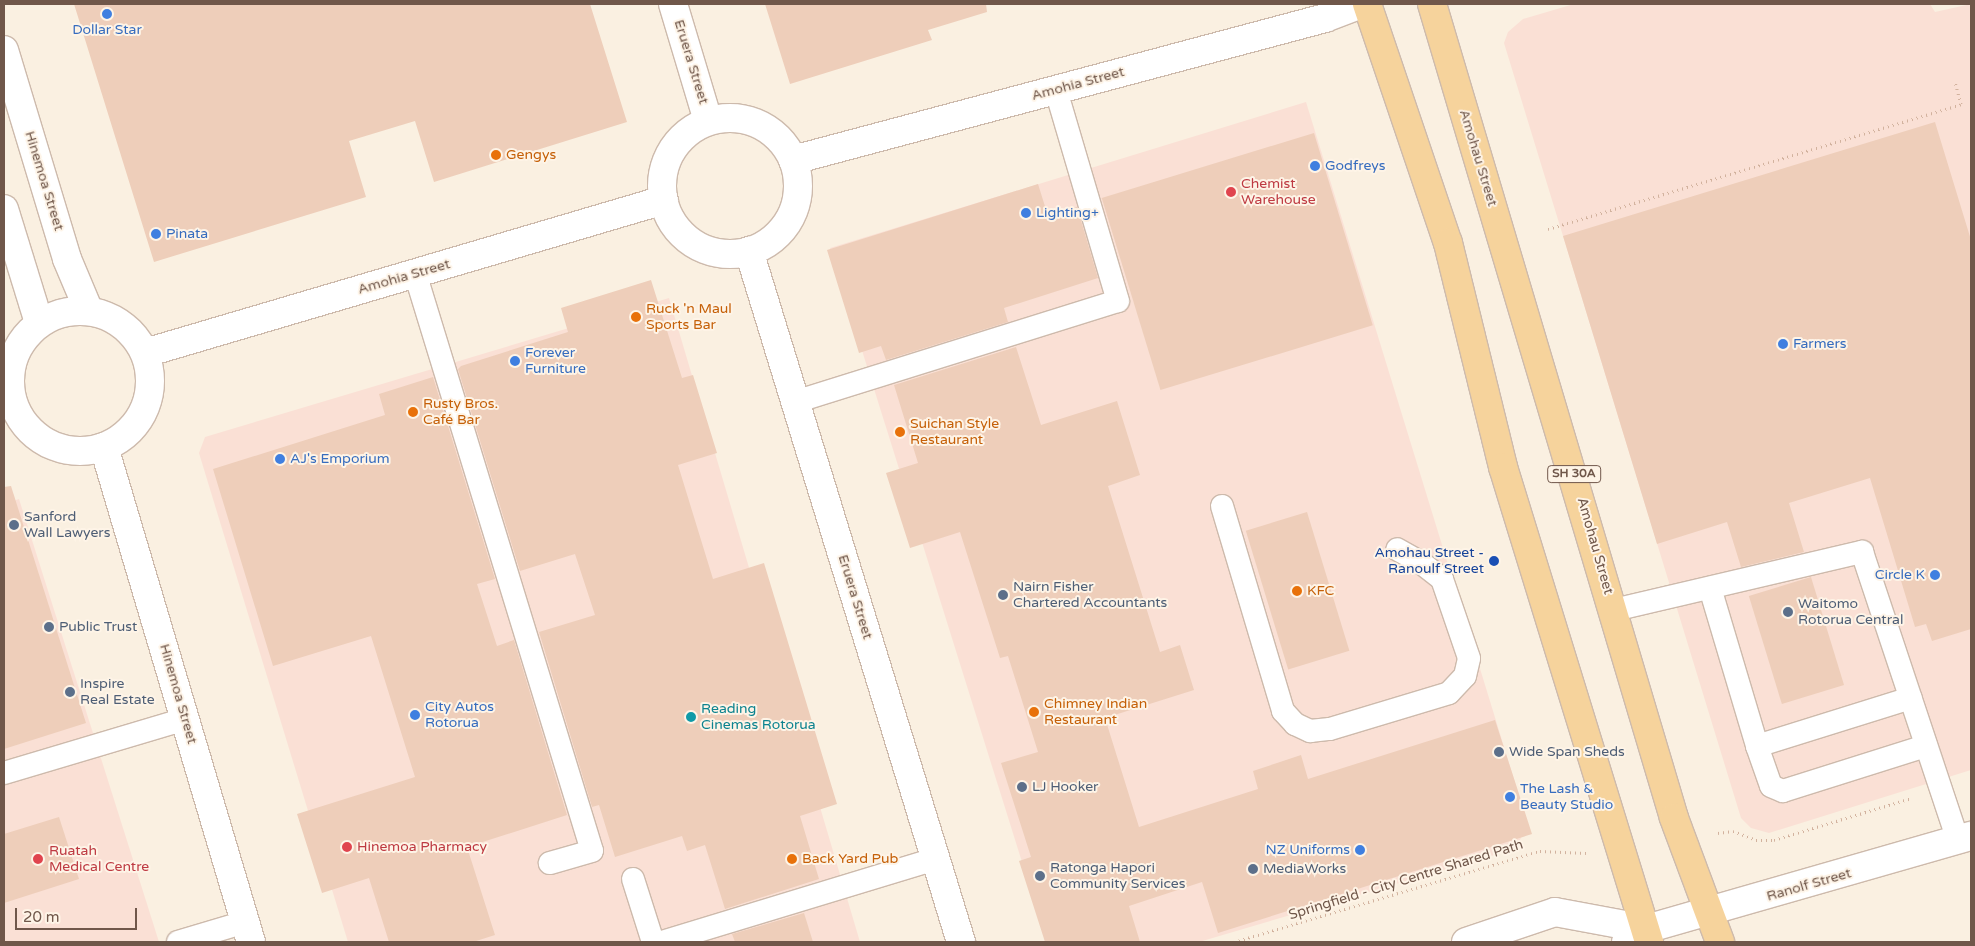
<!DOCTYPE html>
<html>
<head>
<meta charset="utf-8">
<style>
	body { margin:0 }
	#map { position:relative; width:1975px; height:946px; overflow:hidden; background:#faf0e1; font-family:"Varela Round",sans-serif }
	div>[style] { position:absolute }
	.commercial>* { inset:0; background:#fae0d5 }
	.building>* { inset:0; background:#eeceba; transform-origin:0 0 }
	.path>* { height:3px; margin-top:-1.5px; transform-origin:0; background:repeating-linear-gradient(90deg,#d2b29e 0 1px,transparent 0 5px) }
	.roads { filter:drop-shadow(1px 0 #cdbaac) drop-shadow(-1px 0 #cdbaac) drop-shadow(0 1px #cdbaac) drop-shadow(0 -1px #cdbaac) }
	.lane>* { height:22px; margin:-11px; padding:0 11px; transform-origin:11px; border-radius:11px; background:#fff }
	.street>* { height:28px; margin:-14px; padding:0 14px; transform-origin:14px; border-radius:14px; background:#fff }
	.street>.ring { margin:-14px; padding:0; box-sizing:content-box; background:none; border:28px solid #fff; border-radius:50% }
	.secondary>* { height:28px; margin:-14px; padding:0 14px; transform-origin:14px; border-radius:14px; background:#fff }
	.primary>* { height:28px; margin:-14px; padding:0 14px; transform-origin:14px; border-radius:14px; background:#f6d39c }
	.dots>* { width:14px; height:14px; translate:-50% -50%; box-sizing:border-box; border:2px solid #fef4e7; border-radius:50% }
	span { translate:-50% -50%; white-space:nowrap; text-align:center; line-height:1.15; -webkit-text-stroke:4px #fef4e7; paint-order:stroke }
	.shield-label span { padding:1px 4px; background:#fef4e7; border:1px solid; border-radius:4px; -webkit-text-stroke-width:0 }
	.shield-label { font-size:12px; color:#70574a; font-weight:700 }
	.shop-label { font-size:14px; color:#366cbe }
	.left { translate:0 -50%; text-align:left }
	.right { translate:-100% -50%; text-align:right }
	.street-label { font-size:14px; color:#70574a }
	.food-label { font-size:14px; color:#c56008 }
	.health-label { font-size:14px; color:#be3a42 }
	.service-label { font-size:14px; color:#4e5e75 }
	.transit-label { font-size:14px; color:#164399 }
	.culture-label { font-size:14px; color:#0d838f }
	.frame { position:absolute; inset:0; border:5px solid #70574a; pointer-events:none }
	.scale { position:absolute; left:15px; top:908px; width:122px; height:22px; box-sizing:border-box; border:2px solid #70574a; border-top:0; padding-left:6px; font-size:15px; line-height:18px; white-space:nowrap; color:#70574a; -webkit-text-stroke:4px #fef4e7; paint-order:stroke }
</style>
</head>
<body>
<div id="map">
	<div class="commercial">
		<i style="clip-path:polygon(1574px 4px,1930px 4px,1935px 12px,1971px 4px,1971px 770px,1769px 833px,1751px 828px,1741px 818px,1504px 43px,1508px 32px,1523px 19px)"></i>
		<i style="clip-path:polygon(1306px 102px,1528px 825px,1515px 849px,1199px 942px,1047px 942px,830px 248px)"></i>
		<i style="clip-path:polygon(669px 298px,860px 942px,348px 942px,199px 453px,205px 437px)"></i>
		<i style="clip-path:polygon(19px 499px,159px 942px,4px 942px,4px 504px)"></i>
	</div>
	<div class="building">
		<i style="clip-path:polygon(74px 4px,590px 4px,627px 122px,434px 182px,415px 121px,349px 141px,366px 197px,154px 262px)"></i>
		<i style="clip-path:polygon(765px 4px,986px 4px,987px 12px,928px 30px,932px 40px,790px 84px)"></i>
		<i style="clip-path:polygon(1935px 122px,1971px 240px,1971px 629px,1932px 641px,1926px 624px,1915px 627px,1870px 478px,1789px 503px,1804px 552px,1741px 567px,1727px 522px,1657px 544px,1563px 236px)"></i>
		<i style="left:1314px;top:133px;width:201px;height:222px;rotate:73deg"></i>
		<i style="clip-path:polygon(1038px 184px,1048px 216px,1077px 207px,1098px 278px,1004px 308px,1008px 322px,886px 360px,881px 346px,859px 353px,827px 250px)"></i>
		<i style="clip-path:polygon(651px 280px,682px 378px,693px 375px,717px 453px,678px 465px,713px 579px,764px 563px,837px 804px,800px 816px,819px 879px,725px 909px,705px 845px,687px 851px,682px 836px,615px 857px,599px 805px,592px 807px,539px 632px,595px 615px,575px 554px,520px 571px,458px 369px,461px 366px,568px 332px,561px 308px)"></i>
		<i style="clip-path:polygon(1016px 347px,1041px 425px,1117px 401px,1140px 475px,1108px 486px,1160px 652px,1180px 645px,1194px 690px,1105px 718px,1139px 827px,1258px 789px,1253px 771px,1301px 755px,1308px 779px,1495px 720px,1532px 834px,1218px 933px,1202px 882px,1129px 906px,1140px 942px,1045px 942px,1019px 861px,1031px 857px,1001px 763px,1038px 752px,1008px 656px,1000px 658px,960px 532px,910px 548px,886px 473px,918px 463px,894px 385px)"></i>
		<i style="clip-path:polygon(433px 377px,495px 579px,477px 584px,497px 646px,514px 640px,567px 815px,467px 847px,495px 935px,473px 942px,389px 942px,369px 878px,322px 893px,297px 814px,415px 777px,371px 636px,273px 666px,213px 469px,385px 415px,379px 394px)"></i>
		<i style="clip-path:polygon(11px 486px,86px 723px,4px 749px,4px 487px)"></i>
		<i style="left:1307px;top:512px;width:145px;height:64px;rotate:73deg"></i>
		<i style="left:1811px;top:577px;width:113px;height:65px;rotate:73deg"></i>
		<i style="clip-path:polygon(59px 817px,79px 879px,4px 903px,4px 834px)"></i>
		<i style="clip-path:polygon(804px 913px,813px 942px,735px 942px,732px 934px)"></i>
	</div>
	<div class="path">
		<i style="left:1548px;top:229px;width:432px;rotate:-16.8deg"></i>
		<i style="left:1961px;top:104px;width:23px;rotate:-105deg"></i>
		<i style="left:1718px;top:833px;width:15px;rotate:-8deg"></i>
		<i style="left:1733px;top:831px;width:25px;rotate:21deg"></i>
		<i style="left:1756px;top:840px;width:18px"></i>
		<i style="left:1774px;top:840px;width:143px;rotate:-17deg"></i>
		<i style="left:1234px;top:942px;width:319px;rotate:-16.6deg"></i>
		<i style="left:1540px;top:851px;width:46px;rotate:2.5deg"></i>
	</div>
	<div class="roads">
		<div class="lane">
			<i style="left:415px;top:273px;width:604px;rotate:72.97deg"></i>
			<i style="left:592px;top:851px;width:44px;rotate:164.1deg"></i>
			<i style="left:795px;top:402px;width:338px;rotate:-17.4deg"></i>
			<i style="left:1118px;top:301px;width:220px;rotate:-106.4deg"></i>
			<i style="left:1222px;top:506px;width:214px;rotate:73.4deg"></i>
			<i style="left:1283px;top:711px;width:18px;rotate:47deg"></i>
			<i style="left:1295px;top:724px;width:17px;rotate:25deg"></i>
			<i style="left:1310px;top:731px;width:20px;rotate:-6deg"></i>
			<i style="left:1330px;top:729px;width:124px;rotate:-16.8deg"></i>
			<i style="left:1449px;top:693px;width:23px;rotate:-47deg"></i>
			<i style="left:1465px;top:676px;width:18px;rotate:-77deg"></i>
			<i style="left:1469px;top:658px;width:83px;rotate:-108.9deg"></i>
			<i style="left:1442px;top:579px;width:28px;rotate:-142deg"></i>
			<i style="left:1420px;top:562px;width:26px;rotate:-151deg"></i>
			<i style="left:1710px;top:588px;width:165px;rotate:73.4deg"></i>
			<i style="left:1757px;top:746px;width:161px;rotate:-17.3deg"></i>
			<i style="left:1614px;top:610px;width:255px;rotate:-13.2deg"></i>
			<i style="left:1862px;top:552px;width:304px;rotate:71.6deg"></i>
			<i style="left:1757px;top:746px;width:42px;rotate:70.7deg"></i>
			<i style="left:1771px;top:786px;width:13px;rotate:23deg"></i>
			<i style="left:1783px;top:791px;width:150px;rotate:-17.5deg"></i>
			<i style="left:4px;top:773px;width:189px;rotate:-16.6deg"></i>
			<i style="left:633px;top:879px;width:66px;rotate:72.4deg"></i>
			<i style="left:178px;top:942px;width:70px;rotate:-16.6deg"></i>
			<i style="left:662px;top:942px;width:285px;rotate:-16.9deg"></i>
		</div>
		<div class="street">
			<i style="left:673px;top:4px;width:122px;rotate:73.3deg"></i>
			<i style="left:4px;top:50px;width:218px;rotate:73.2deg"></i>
			<i style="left:67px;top:259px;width:56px;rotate:67.1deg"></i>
			<i class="ring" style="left:662px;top:118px;width:108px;height:108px"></i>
			<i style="left:793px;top:160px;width:551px;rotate:-14.94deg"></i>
			<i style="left:1325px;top:18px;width:40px;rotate:-21deg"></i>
			<i style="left:4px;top:209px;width:119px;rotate:72.9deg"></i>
			<i style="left:749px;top:251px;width:723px;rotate:72.94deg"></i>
			<i class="ring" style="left:10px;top:311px;width:112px;height:112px"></i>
			<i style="left:145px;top:353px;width:541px;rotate:-16.43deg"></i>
			<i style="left:104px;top:447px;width:516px;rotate:73.46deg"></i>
		</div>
		<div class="secondary">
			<i style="left:1466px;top:942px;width:94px;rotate:-18.6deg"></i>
			<i style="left:1555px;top:912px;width:93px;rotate:10.6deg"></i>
			<i style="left:1626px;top:942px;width:24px;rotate:-33deg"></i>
			<i style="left:1646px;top:929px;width:338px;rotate:-16deg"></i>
		</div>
		<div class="primary">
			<i style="left:1367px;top:4px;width:252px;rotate:71.3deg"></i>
			<i style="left:1448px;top:243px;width:231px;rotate:76.2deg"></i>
			<i style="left:1503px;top:467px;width:497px;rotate:72.9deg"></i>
			<i style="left:1432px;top:4px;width:849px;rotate:73.44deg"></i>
			<i style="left:1674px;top:818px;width:132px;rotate:69.6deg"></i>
		</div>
	</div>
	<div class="dots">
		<i style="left:107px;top:14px;background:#3f7fe0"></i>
		<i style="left:496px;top:155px;background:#e8710a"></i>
		<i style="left:1315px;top:166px;background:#3f7fe0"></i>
		<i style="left:1231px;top:192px;background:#e0444e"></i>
		<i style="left:1026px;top:213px;background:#3f7fe0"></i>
		<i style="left:156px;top:234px;background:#3f7fe0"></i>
		<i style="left:636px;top:317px;background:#e8710a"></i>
		<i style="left:1783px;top:344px;background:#3f7fe0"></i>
		<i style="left:515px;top:361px;background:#3f7fe0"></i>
		<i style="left:413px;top:412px;background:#e8710a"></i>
		<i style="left:900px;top:432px;background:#e8710a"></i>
		<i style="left:280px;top:459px;background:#3f7fe0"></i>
		<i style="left:14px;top:525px;background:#5c6f8a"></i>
		<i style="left:1494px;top:561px;background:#1a4fb4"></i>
		<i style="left:1935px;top:575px;background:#3f7fe0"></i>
		<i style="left:1297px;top:591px;background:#e8710a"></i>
		<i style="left:1003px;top:595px;background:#5c6f8a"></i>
		<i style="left:1788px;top:612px;background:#5c6f8a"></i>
		<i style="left:49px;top:627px;background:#5c6f8a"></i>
		<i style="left:70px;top:692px;background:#5c6f8a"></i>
		<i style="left:1034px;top:712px;background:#e8710a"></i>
		<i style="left:415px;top:715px;background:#3f7fe0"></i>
		<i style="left:691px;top:717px;background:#0f9aa8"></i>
		<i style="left:1499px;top:752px;background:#5c6f8a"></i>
		<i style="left:1022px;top:787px;background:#5c6f8a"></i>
		<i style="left:1510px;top:797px;background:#3f7fe0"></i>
		<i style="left:347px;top:847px;background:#e0444e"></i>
		<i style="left:1360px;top:850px;background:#3f7fe0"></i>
		<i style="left:38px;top:859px;background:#e0444e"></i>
		<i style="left:792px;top:859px;background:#e8710a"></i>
		<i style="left:1253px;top:869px;background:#5c6f8a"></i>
		<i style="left:1040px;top:876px;background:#5c6f8a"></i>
	</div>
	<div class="shield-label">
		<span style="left:1574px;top:474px">SH 30A</span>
	</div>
	<div class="shop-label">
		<span style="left:107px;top:30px">Dollar Star</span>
		<span class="left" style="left:1325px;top:166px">Godfreys</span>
		<span class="left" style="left:1036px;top:213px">Lighting+</span>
		<span class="left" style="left:166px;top:234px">Pinata</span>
		<span class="left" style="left:1793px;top:344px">Farmers</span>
		<span class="left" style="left:525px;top:361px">Forever<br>Furniture</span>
		<span class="left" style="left:290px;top:459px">AJ's Emporium</span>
		<span class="right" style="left:1925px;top:575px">Circle K</span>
		<span class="left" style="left:425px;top:715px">City Autos<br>Rotorua</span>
		<span class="left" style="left:1520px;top:797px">The Lash &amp;<br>Beauty Studio</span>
		<span class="right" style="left:1350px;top:850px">NZ Uniforms</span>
	</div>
	<div class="street-label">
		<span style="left:691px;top:62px;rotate:73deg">Eruera Street</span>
		<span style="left:1078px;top:84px;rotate:-15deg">Amohia Street</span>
		<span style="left:1478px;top:158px;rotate:73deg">Amohau Street</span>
		<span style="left:44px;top:181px;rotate:73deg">Hinemoa Street</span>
		<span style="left:404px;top:277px;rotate:-16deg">Amohia Street</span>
		<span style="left:1595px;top:546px;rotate:74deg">Amohau Street</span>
		<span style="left:855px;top:597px;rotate:73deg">Eruera Street</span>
		<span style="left:178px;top:694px;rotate:74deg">Hinemoa Street</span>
		<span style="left:1406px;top:880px;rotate:-17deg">Springfield - City Centre Shared Path</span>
		<span style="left:1809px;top:885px;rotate:-16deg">Ranolf Street</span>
	</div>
	<div class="food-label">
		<span class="left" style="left:506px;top:155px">Gengys</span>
		<span class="left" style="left:646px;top:317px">Ruck 'n Maul<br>Sports Bar</span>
		<span class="left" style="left:423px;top:412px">Rusty Bros.<br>Café Bar</span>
		<span class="left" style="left:910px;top:432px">Suichan Style<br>Restaurant</span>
		<span class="left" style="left:1307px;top:591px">KFC</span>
		<span class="left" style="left:1044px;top:712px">Chimney Indian<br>Restaurant</span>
		<span class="left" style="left:802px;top:859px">Back Yard Pub</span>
	</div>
	<div class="health-label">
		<span class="left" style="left:1241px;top:192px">Chemist<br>Warehouse</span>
		<span class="left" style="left:357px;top:847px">Hinemoa Pharmacy</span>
		<span class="left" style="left:49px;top:859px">Ruatah<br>Medical Centre</span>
	</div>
	<div class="service-label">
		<span class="left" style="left:24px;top:525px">Sanford<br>Wall Lawyers</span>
		<span class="left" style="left:1013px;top:595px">Nairn Fisher<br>Chartered Accountants</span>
		<span class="left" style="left:1798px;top:612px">Waitomo<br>Rotorua Central</span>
		<span class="left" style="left:59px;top:627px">Public Trust</span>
		<span class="left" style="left:80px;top:692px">Inspire<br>Real Estate</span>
		<span class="left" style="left:1509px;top:752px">Wide Span Sheds</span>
		<span class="left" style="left:1032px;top:787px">LJ Hooker</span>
		<span class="left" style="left:1050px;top:876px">Ratonga Hapori<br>Community Services</span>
		<span class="left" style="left:1263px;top:869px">MediaWorks</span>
	</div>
	<div class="transit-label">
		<span class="right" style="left:1484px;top:561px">Amohau Street -<br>Ranoulf Street</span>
	</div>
	<div class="culture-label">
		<span class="left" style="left:701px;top:717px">Reading<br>Cinemas Rotorua</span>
	</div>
	<div class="frame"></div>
	<div class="scale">20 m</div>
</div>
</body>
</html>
